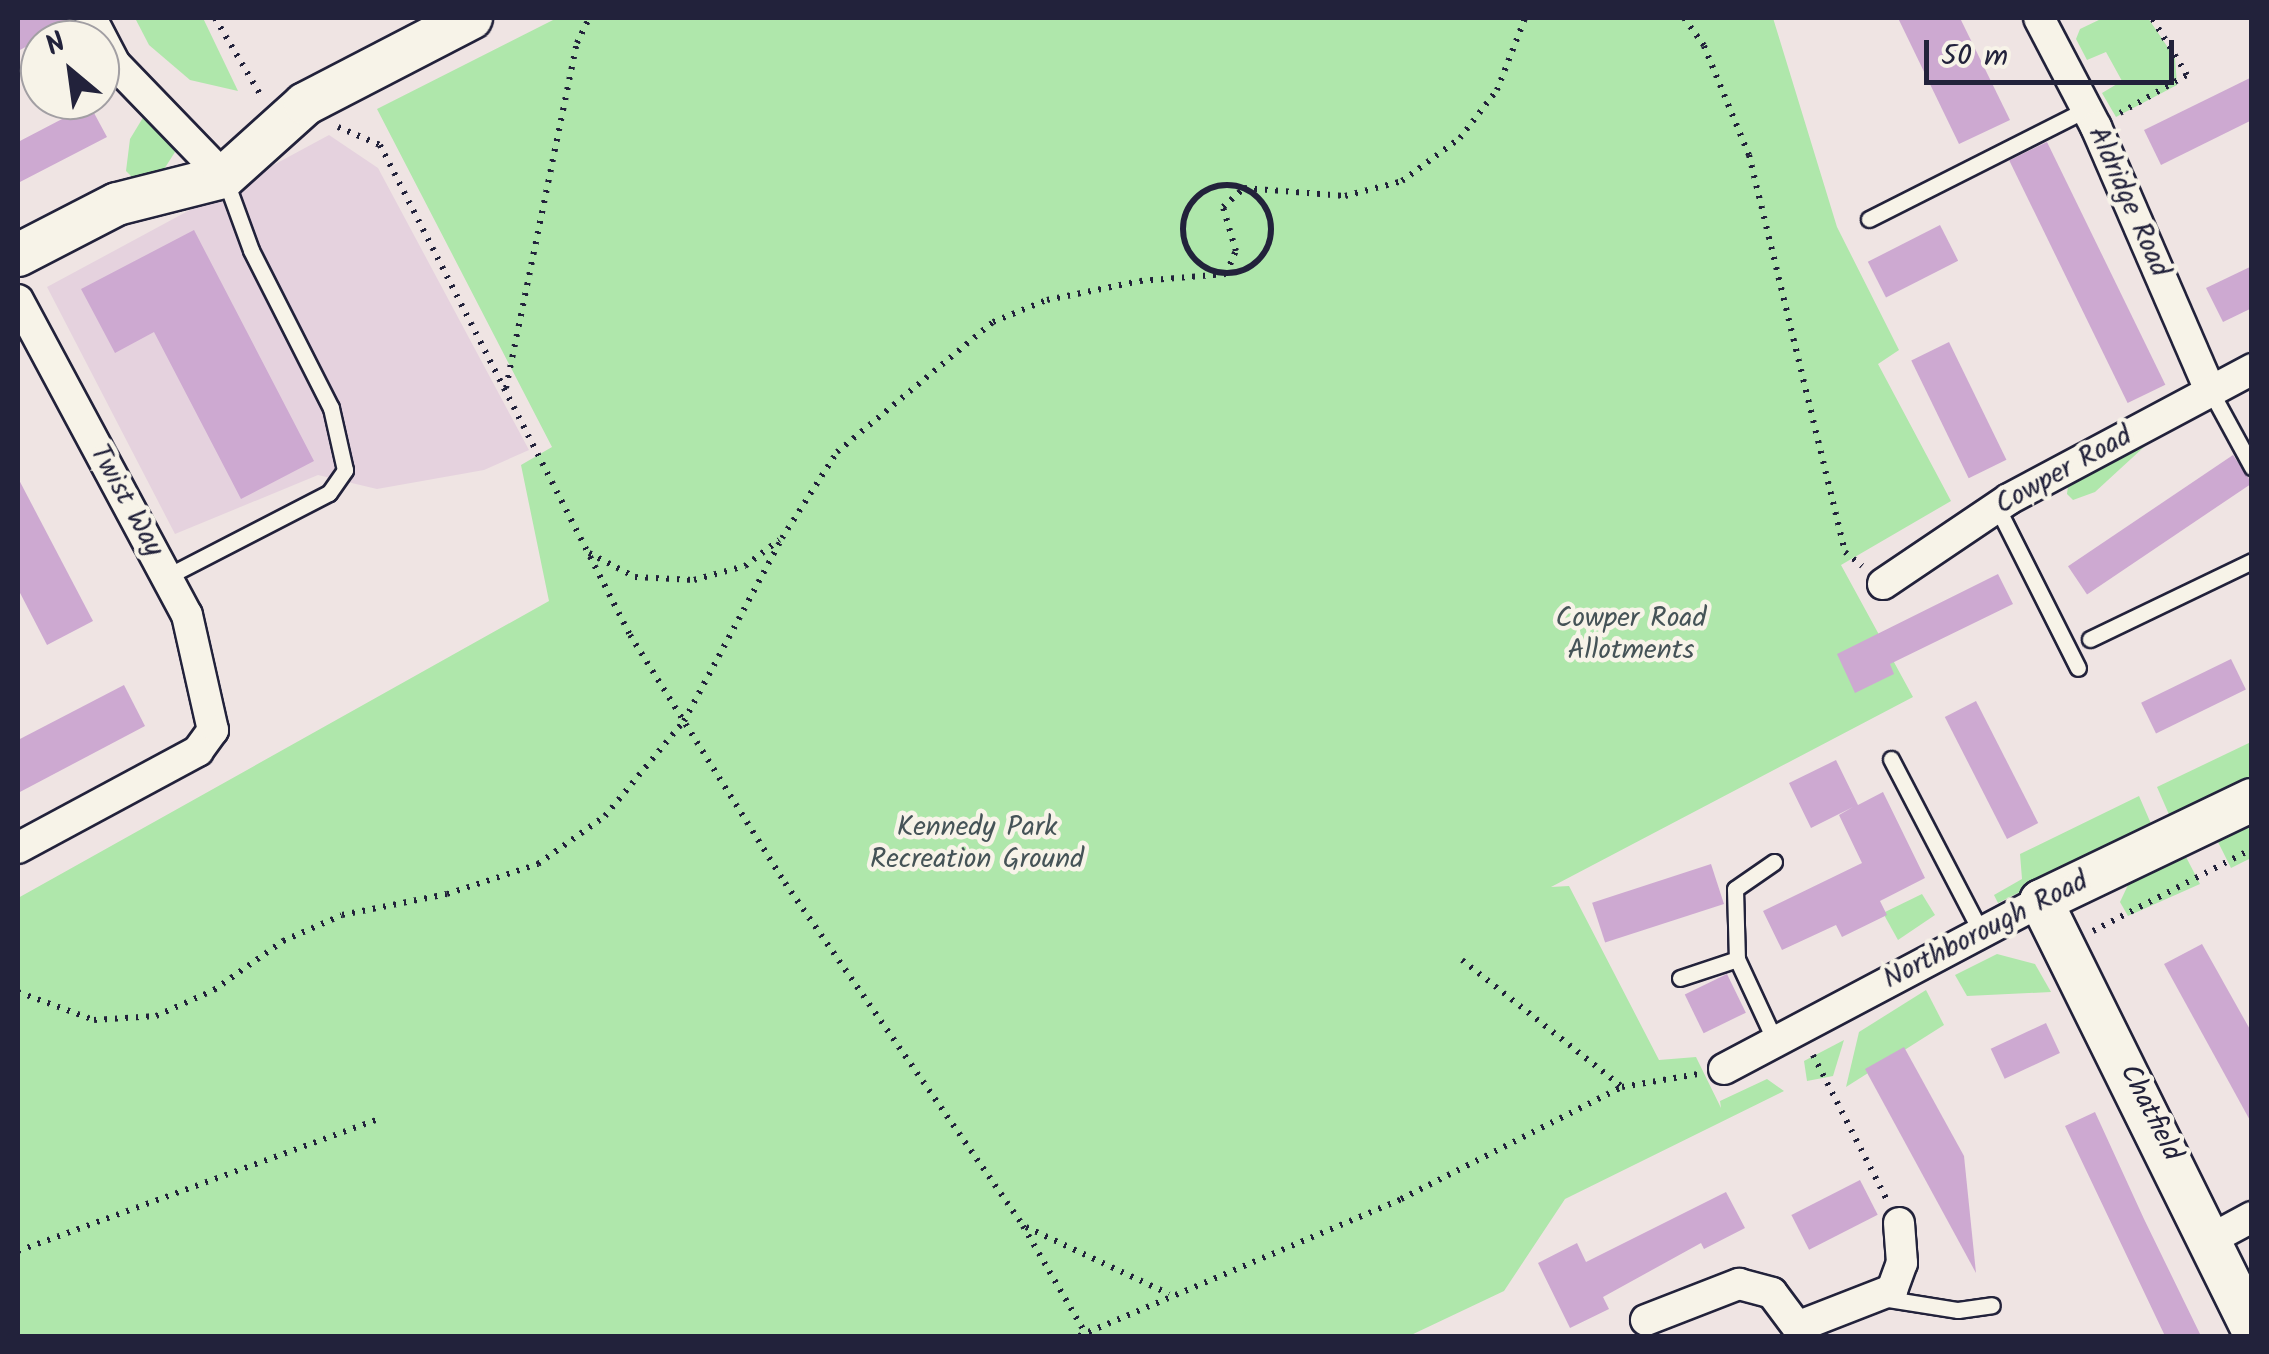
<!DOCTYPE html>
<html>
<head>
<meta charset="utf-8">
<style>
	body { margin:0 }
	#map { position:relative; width:2269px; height:1354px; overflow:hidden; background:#efe4e3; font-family:Kalam,sans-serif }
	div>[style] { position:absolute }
	.built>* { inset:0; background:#e5d2de }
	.green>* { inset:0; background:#afe7ab }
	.building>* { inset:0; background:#cda9d1; transform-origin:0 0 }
	.path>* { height:6px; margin-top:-3px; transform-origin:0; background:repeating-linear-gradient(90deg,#22223b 0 2.5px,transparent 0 10.5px) }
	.path>.ring { margin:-3px; padding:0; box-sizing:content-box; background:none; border:6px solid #22223b; border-radius:50% }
	.roads { filter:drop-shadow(2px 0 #22223b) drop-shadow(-2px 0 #22223b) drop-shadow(0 2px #22223b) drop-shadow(0 -2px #22223b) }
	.lane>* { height:15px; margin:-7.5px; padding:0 7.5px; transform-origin:7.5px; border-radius:7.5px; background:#f7f3e8 }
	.street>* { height:30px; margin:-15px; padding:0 15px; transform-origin:15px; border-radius:15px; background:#f7f3e8 }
	.secondary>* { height:42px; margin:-21px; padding:0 21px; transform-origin:21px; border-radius:21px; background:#f7f3e8 }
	span { translate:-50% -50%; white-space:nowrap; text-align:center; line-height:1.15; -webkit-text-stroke:9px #f7f3e8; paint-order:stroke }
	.street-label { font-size:28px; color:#22223b }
	.park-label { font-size:28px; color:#455357 }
	.frame { position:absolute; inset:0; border:20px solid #22223b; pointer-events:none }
	.north { position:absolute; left:20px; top:20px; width:100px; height:100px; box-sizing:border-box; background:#f7f3e8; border:2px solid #a29fa3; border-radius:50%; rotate:331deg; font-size:28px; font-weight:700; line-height:40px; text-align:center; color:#22223b }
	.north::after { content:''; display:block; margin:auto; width:35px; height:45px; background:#22223b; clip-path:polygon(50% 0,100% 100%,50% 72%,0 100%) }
	.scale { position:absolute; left:1924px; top:40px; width:250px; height:45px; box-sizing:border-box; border:5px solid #22223b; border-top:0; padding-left:12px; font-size:30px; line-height:35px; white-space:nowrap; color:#22223b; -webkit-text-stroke:8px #f7f3e8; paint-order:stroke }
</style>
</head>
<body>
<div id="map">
	<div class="built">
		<i style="clip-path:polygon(329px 135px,378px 168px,529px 450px,484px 470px,377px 489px,318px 475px,175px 534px,47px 287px)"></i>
	</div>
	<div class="green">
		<i style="clip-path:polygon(135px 18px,203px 18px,238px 91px,190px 80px,149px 45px)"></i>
		<i style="clip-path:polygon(557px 18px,1773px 18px,1837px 227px,1899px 350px,1878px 364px,1951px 501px,1841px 565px,1913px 697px,1551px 887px,1569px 886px,1659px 1060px,1696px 1057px,1721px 1108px,1720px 1101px,1767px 1079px,1784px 1091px,1565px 1199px,1504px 1291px,1409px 1336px,18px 1336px,18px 898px,549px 601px,521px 465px,552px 447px,377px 109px)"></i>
		<i style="clip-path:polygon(2103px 18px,2148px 18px,2175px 58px,2177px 85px,2116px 117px,2102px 93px,2122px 81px,2106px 52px,2087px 60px,2076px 39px,2080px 29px)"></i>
		<i style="clip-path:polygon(147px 111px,165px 127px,175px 152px,161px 174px,138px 183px,126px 171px,130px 139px)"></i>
		<i style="clip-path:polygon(2157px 435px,2095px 492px,2073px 500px,2067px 494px,2069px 478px)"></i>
		<i style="clip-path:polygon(2251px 742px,2251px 779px,2171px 819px,2157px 787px)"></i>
		<i style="clip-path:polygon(2139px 796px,2152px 826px,1998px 903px,1994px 895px,2022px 879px,2020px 854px)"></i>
		<i style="clip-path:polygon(2251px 822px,2251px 858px,2231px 868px,2217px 840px)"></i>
		<i style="clip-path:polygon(2185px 855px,2200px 884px,2128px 916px,2120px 902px,2128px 885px)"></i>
		<i style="clip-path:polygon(1922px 894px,1935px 915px,1898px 940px,1883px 913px)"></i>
		<i style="clip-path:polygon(1997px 954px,2035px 964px,2051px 992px,1967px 996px,1955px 975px)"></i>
		<i style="clip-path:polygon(1926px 990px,1944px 1025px,1846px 1087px,1859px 1032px)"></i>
		<i style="clip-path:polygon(1844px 1040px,1833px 1076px,1807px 1081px,1804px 1061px)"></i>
	</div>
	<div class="building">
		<i style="clip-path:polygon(18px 18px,72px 18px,73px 22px,18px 51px)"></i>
		<i style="clip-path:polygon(1898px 18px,1960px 18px,2010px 120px,1959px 144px)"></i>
		<i style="clip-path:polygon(2252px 77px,2252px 120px,2161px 165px,2144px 130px)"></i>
		<i style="clip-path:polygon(55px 100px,87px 100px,107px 137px,18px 183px,18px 142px,64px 118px)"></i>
		<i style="left:2047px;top:142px;width:270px;height:42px;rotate:64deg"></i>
		<i style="left:1940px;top:225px;width:40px;height:81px;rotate:63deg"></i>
		<i style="clip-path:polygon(194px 230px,314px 461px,241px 499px,154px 332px,115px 353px,81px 289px)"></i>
		<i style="clip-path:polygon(2252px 266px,2252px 308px,2223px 322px,2206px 288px)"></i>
		<i style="left:1949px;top:342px;width:131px;height:42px;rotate:64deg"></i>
		<i style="left:2233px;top:455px;width:34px;height:199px;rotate:56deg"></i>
		<i style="clip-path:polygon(18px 478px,93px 621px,47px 645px,18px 589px)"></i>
		<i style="clip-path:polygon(1998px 574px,2013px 604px,1890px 664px,1894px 674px,1855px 693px,1837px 654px)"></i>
		<i style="left:2231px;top:659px;width:34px;height:100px;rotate:64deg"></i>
		<i style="clip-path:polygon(124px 685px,145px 726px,18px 793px,18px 740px)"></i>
		<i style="left:1976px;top:701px;width:137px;height:35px;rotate:63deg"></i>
		<i style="clip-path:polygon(1836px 760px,1858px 805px,1883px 792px,1925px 878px,1880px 901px,1887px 915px,1842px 937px,1836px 925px,1782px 950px,1763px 911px,1862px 863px,1839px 815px,1853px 807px,1811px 828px,1789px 783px)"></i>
		<i style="left:1711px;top:864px;width:42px;height:125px;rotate:72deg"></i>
		<i style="clip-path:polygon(2202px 944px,2252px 1033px,2252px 1124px,2164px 964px)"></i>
		<i style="left:1727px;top:974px;width:43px;height:47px;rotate:64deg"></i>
		<i style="left:2046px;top:1023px;width:33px;height:61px;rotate:65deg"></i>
		<i style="clip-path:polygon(1904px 1047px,1964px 1156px,1976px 1273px,1865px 1069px)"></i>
		<i style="clip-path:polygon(2095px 1112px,2144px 1219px,2201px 1336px,2165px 1336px,2065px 1126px)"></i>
		<i style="left:1860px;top:1180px;width:39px;height:77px;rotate:63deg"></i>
		<i style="clip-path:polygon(1726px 1192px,1745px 1228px,1704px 1249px,1701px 1243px,1603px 1297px,1609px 1309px,1570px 1328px,1538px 1263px,1577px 1243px,1586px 1262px)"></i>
	</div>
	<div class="path">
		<i style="left:215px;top:18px;width:88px;rotate:59.4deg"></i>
		<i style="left:1684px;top:18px;width:34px;rotate:54deg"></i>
		<i style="left:1704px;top:46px;width:118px;rotate:67.6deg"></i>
		<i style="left:1749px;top:155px;width:408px;rotate:76.4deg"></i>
		<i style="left:1845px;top:552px;width:22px;rotate:39deg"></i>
		<i style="left:2120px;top:113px;width:77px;rotate:-29.6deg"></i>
		<i style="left:2187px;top:75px;width:67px;rotate:-121.6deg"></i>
		<i style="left:338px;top:127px;width:46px;rotate:23.2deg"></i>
		<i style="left:380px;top:145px;width:550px;rotate:62.97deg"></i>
		<i style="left:630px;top:635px;width:292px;rotate:58deg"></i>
		<i style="left:785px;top:883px;width:417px;rotate:55.2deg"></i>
		<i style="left:1023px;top:1226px;width:127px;rotate:59.8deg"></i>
		<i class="ring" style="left:1183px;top:185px;width:82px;height:82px"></i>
		<i style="left:506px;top:388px;width:352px;rotate:-78.4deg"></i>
		<i style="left:577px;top:43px;width:28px;rotate:-64deg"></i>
		<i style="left:589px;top:553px;width:52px;rotate:27.6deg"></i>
		<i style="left:635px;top:577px;width:59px;rotate:2.9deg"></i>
		<i style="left:694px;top:580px;width:53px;rotate:-15.4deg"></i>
		<i style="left:745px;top:566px;width:43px;rotate:-37.4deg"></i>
		<i style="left:2093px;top:931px;width:179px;rotate:-27.3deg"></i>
		<i style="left:1462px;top:960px;width:204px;rotate:38.4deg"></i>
		<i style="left:18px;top:992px;width:81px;rotate:20.2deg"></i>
		<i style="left:94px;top:1020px;width:62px;rotate:-3.7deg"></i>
		<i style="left:156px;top:1016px;width:64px;rotate:-24.1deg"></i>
		<i style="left:214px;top:990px;width:85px;rotate:-35.4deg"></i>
		<i style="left:283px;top:941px;width:64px;rotate:-23.8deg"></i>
		<i style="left:342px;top:915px;width:107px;rotate:-11.3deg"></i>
		<i style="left:447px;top:894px;width:96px;rotate:-18.2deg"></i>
		<i style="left:538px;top:864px;width:82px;rotate:-35.6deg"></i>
		<i style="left:605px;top:816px;width:124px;rotate:-50.3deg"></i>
		<i style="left:684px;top:721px;width:208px;rotate:-61.8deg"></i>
		<i style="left:782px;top:538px;width:102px;rotate:-57.4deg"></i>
		<i style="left:837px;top:452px;width:203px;rotate:-39.8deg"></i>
		<i style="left:993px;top:322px;width:58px;rotate:-22.2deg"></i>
		<i style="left:1047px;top:300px;width:95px;rotate:-11.5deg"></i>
		<i style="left:1140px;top:281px;width:86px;rotate:-4.7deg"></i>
		<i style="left:1226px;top:274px;width:25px;rotate:-67deg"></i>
		<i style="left:1236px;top:251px;width:46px;rotate:-106.5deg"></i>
		<i style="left:1223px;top:207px;width:28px;rotate:-42deg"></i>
		<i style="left:1244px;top:188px;width:101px;rotate:4.5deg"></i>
		<i style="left:1345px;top:196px;width:59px;rotate:-14.7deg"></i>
		<i style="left:1402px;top:181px;width:72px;rotate:-36.6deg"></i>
		<i style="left:1460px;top:138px;width:61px;rotate:-52.4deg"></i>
		<i style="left:1497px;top:90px;width:77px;rotate:-68.7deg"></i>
		<i style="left:1813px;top:1055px;width:163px;rotate:63deg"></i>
		<i style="left:1026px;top:1227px;width:158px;rotate:25.1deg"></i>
		<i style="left:18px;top:1251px;width:387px;rotate:-20.1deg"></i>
		<i style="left:1079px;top:1336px;width:350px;rotate:-23deg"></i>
		<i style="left:1401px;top:1199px;width:248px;rotate:-26.9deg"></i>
		<i style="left:1622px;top:1087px;width:77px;rotate:-9.7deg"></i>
	</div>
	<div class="roads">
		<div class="lane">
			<i style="left:1869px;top:219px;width:244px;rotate:-26.8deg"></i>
			<i style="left:2210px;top:390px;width:88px;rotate:61.4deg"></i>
			<i style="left:1997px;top:507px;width:180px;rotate:63.3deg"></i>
			<i style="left:168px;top:576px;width:181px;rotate:-27.3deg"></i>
			<i style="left:329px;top:493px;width:28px;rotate:-55deg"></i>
			<i style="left:345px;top:470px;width:64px;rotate:-102.7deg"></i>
			<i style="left:331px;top:408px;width:177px;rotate:-116.9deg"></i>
			<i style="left:251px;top:250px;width:76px;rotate:-110.1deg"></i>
			<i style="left:2090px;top:639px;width:180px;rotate:-25.7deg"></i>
			<i style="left:1891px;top:759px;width:193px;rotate:62.5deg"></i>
			<i style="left:1774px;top:862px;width:47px;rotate:145.3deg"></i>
			<i style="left:1735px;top:889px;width:70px;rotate:88.4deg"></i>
			<i style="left:1737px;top:959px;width:93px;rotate:65.1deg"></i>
			<i style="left:1680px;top:978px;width:60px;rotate:-18.4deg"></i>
			<i style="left:1882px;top:1298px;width:77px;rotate:9deg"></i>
			<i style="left:1958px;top:1310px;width:34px;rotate:-8deg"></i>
		</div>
		<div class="street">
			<i style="left:91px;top:18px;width:52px;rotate:62.4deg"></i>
			<i style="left:115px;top:64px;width:157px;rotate:46deg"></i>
			<i style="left:2039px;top:18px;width:123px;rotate:62.4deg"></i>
			<i style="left:2096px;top:127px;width:287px;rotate:66.6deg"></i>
			<i style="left:18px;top:300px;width:357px;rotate:61.8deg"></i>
			<i style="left:187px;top:615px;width:118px;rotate:77.3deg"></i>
			<i style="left:213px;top:730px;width:26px;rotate:126deg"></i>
			<i style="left:198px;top:751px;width:204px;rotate:151.7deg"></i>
			<i style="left:1883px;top:584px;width:152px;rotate:-34deg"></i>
			<i style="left:2009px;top:499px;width:276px;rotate:-28.1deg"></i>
			<i style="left:1724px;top:1069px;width:359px;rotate:-27.9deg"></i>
			<i style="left:2213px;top:1238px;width:44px;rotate:-28.3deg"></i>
			<i style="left:1646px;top:1320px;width:100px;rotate:-21.2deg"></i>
			<i style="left:1739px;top:1284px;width:34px;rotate:15deg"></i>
			<i style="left:1772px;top:1293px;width:54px;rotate:53.3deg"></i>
			<i style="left:1802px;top:1325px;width:97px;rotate:-21.3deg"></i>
			<i style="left:1892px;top:1290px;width:29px;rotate:-70deg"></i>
			<i style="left:1902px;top:1263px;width:40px;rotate:-94.3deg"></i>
		</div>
		<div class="secondary">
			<i style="left:18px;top:255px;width:111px;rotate:-27.3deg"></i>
			<i style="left:117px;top:204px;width:110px;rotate:-14.2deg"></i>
			<i style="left:224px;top:177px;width:109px;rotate:-42deg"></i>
			<i style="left:305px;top:104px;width:187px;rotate:-27.4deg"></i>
			<i style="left:2252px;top:800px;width:234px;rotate:154.4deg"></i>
			<i style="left:2041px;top:901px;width:476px;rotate:63.7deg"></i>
		</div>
	</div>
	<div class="street-label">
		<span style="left:2128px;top:202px;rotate:66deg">Aldridge Road</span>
		<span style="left:2064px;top:471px;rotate:-29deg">Cowper Road</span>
		<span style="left:126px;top:501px;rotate:61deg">Twist Way</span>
		<span style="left:1986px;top:931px;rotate:-27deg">Northborough Road</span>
		<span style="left:2150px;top:1113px;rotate:63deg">Chatfield</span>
	</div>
	<div class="park-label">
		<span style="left:1631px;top:635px">Cowper Road<br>Allotments</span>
		<span style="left:977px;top:844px">Kennedy Park<br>Recreation Ground</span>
	</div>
	<div class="frame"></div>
	<div class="north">N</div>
	<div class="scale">50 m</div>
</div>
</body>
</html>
